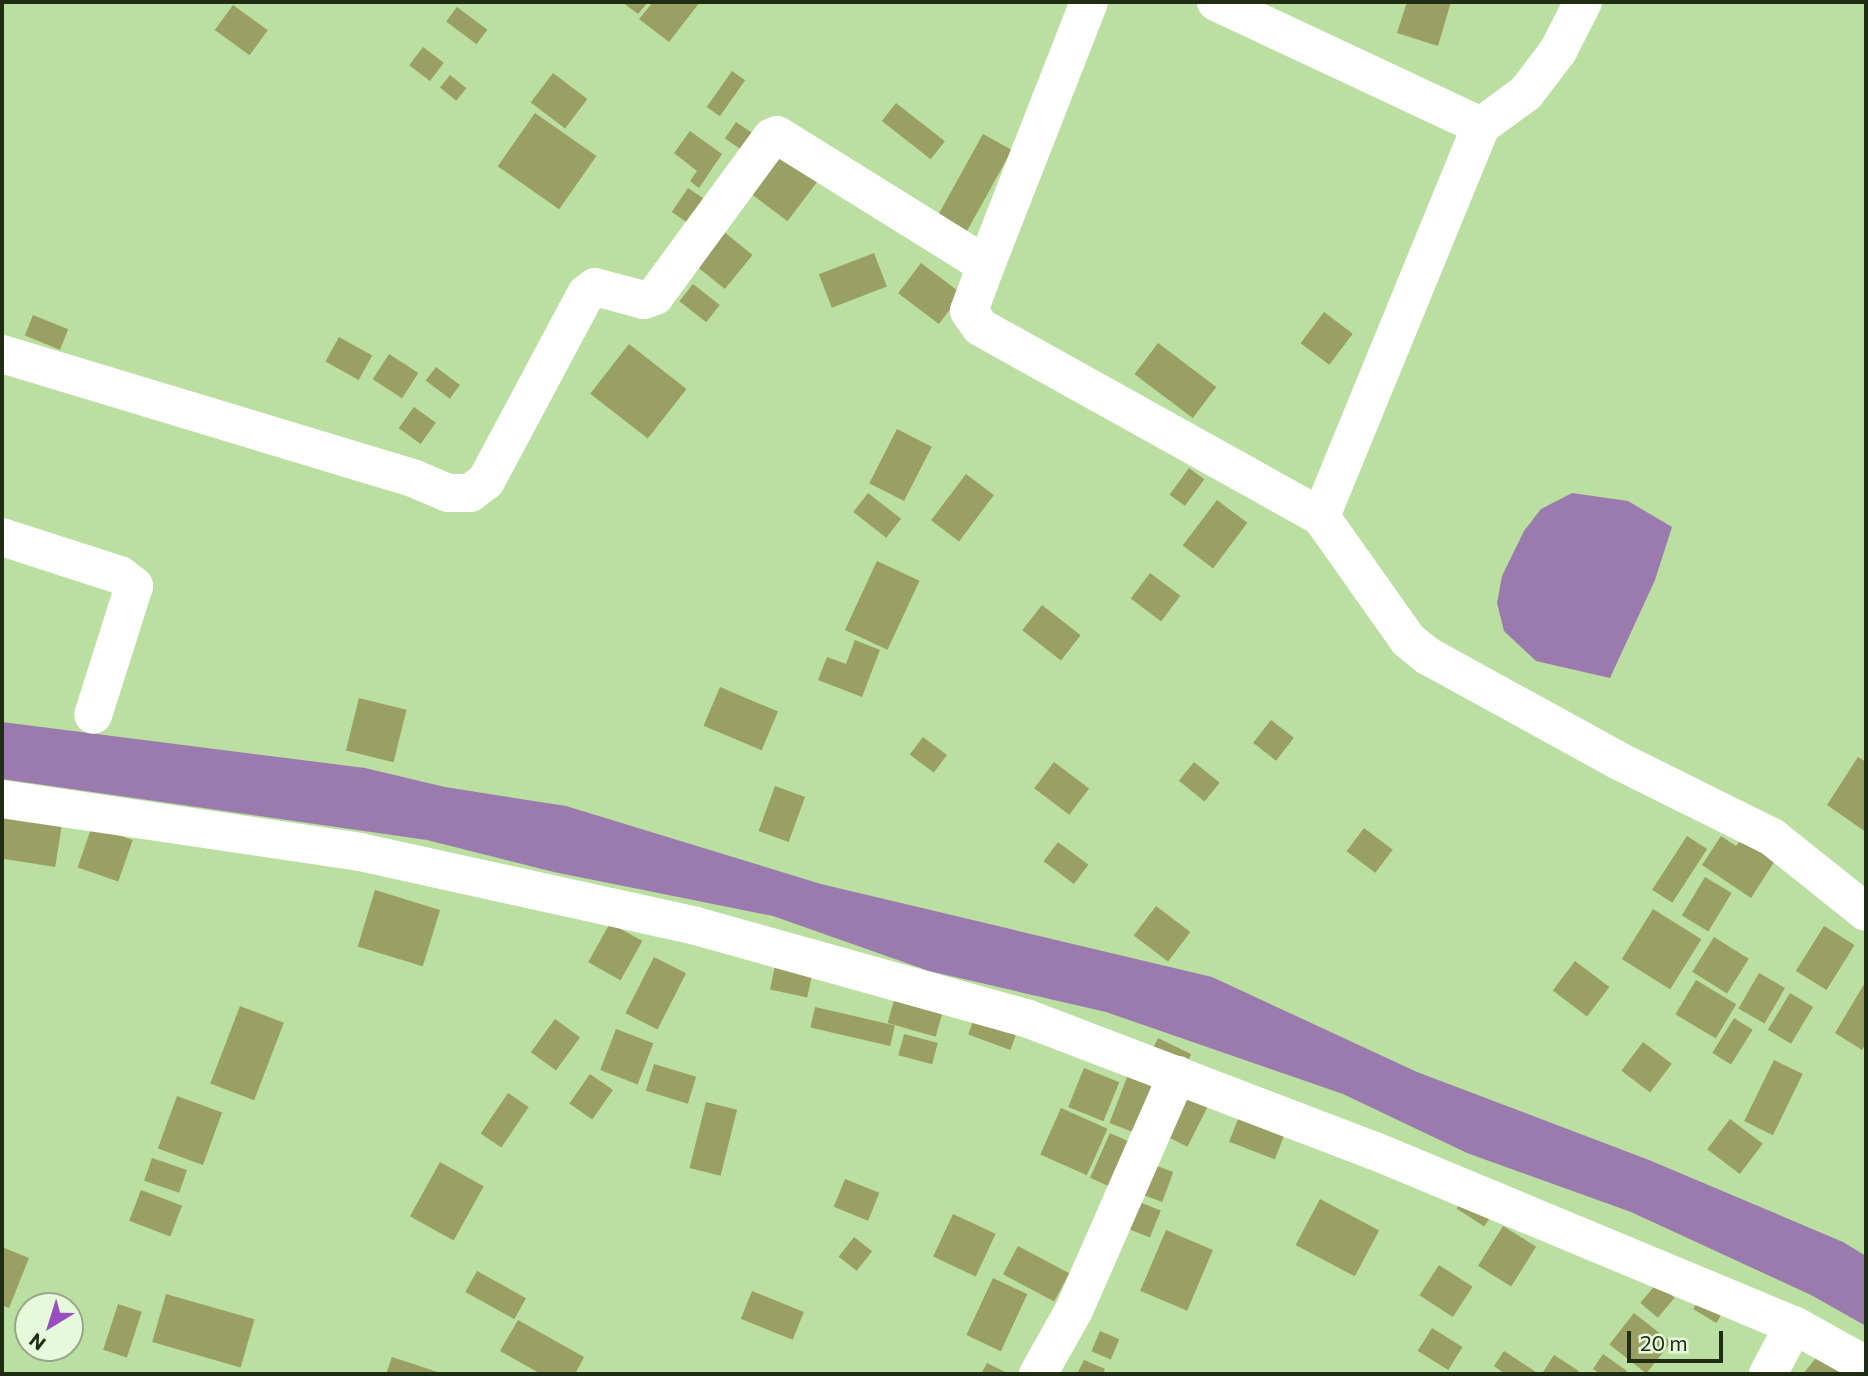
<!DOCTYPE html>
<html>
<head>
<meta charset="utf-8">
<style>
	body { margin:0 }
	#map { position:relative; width:1868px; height:1376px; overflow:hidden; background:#badfa0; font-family:Commissioner,sans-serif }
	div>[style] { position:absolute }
	.water>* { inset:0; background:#9b7bad }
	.building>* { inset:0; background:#9a9f64; transform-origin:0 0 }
	.minor>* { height:38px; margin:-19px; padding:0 19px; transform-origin:19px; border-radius:19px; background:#fff }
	span { translate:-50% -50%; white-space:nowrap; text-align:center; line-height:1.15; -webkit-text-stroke:5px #e6f9da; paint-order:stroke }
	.frame { position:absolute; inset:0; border:4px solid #202d15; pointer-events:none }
	.north { position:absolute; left:14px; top:1292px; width:70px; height:70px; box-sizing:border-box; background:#e6f9da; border:2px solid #97a78b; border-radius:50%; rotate:218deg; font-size:19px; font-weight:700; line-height:28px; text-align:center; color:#202d15 }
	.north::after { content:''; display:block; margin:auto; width:24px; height:32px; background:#9a4fc1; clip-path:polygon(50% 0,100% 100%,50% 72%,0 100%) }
	.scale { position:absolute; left:1627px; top:1331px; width:96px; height:32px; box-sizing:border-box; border:4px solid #202d15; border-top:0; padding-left:9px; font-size:21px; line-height:24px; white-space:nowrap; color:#202d15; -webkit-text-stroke:5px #e6f9da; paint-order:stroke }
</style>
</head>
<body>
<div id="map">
	<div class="water">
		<i style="clip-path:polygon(1572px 493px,1628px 501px,1672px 527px,1655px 580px,1610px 678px,1536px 661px,1504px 631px,1497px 603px,1502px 576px,1524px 531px,1541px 509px)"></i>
		<i style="clip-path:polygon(2px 722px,365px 768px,445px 787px,566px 806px,821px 884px,1212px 977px,1417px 1072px,1649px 1160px,1843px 1242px,1866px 1256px,1866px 1326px,1811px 1295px,1631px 1212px,1467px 1153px,1343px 1094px,1106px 1012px,929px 971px,773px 916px,554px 872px,427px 840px,2px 779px)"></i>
	</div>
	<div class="building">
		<i style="clip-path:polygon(622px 2px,648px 2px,638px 14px)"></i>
		<i style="clip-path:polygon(653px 2px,700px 2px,669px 42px,639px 19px)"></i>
		<i style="clip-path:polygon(1407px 2px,1451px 2px,1438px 46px,1397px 33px)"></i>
		<i style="left:233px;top:5px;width:43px;height:31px;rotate:36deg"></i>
		<i style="left:457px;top:7px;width:38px;height:18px;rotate:37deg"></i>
		<i style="left:423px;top:47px;width:26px;height:23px;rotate:37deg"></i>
		<i style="left:732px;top:71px;width:16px;height:44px;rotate:35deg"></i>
		<i style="left:553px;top:73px;width:43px;height:37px;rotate:37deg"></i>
		<i style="left:450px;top:75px;width:21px;height:16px;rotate:39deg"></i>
		<i style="left:896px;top:103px;width:62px;height:23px;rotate:38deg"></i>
		<i style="left:535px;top:113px;width:75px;height:65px;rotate:35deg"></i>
		<i style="left:736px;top:122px;width:25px;height:20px;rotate:34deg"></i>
		<i style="clip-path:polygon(690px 131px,722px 154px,699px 188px,690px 181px,697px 171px,674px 153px)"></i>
		<i style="left:983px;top:134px;width:33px;height:94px;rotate:29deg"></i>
		<i style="left:782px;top:152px;width:46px;height:52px;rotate:37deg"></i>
		<i style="left:688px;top:188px;width:30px;height:29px;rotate:34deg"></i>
		<i style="left:723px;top:231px;width:38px;height:44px;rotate:39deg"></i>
		<i style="left:874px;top:253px;width:36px;height:59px;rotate:69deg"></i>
		<i style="left:921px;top:263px;width:51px;height:38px;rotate:37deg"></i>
		<i style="left:693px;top:284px;width:34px;height:22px;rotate:38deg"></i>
		<i style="left:1324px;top:312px;width:36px;height:39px;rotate:37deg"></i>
		<i style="left:33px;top:315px;width:38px;height:22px;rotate:22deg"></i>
		<i style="left:339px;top:337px;width:38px;height:28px;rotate:29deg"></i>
		<i style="left:1158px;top:343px;width:73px;height:39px;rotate:37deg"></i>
		<i style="left:629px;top:344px;width:73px;height:63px;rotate:38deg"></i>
		<i style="left:389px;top:354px;width:35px;height:30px;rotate:33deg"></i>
		<i style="left:436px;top:367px;width:30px;height:17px;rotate:37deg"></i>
		<i style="left:414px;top:407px;width:27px;height:26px;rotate:36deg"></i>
		<i style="left:897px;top:429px;width:39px;height:61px;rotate:27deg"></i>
		<i style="left:1189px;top:468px;width:19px;height:33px;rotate:36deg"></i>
		<i style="left:966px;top:474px;width:35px;height:58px;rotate:37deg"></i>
		<i style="left:868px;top:493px;width:42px;height:24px;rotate:38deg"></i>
		<i style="left:1217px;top:500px;width:38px;height:57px;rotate:37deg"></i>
		<i style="left:877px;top:561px;width:47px;height:76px;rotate:25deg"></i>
		<i style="left:1150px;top:573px;width:38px;height:32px;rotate:37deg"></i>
		<i style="left:1042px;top:605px;width:49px;height:32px;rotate:38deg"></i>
		<i style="clip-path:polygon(855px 640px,880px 650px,862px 697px,818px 680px,827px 657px,846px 664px)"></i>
		<i style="left:720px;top:687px;width:63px;height:42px;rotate:23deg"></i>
		<i style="left:359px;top:698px;width:49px;height:54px;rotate:14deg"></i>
		<i style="left:1271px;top:720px;width:29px;height:29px;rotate:38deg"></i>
		<i style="left:923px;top:737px;width:30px;height:22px;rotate:37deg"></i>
		<i style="clip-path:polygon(1858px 757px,1866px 762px,1866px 832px,1827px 805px)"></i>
		<i style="left:1054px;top:762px;width:44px;height:33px;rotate:37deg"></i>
		<i style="left:1194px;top:762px;width:33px;height:24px;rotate:39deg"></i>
		<i style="left:775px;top:786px;width:32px;height:48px;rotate:20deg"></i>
		<i style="left:2px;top:813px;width:61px;height:45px;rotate:9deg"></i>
		<i style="left:92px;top:826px;width:43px;height:44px;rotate:19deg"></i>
		<i style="left:1364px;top:828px;width:36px;height:29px;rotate:37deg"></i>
		<i style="clip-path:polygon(1745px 834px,1778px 856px,1751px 898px,1702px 865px,1721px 836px,1736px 846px)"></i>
		<i style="left:1687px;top:836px;width:24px;height:64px;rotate:33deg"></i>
		<i style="left:1058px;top:842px;width:38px;height:24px;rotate:37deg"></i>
		<i style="left:1705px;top:877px;width:31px;height:45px;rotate:31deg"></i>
		<i style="left:375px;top:890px;width:68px;height:59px;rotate:17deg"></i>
		<i style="left:1156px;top:906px;width:43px;height:37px;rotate:37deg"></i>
		<i style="left:1653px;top:909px;width:57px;height:59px;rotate:32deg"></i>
		<i style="left:610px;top:923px;width:37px;height:45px;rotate:29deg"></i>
		<i style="left:1824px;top:926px;width:36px;height:53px;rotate:32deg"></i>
		<i style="left:1714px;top:937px;width:41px;height:41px;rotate:32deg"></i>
		<i style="left:654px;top:957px;width:36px;height:63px;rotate:27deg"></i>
		<i style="left:1575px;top:961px;width:43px;height:37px;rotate:37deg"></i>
		<i style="left:775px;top:966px;width:38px;height:24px;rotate:12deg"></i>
		<i style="left:1759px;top:973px;width:30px;height:41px;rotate:30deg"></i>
		<i style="left:1696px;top:980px;width:47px;height:40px;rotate:31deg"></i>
		<i style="clip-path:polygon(1866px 981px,1866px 1043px,1862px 1050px,1835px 1033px)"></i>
		<i style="left:1790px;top:993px;width:27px;height:43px;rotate:31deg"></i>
		<i style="left:895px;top:997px;width:50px;height:27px;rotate:16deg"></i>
		<i style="left:240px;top:1006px;width:47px;height:83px;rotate:21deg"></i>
		<i style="left:815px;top:1007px;width:82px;height:21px;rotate:13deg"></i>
		<i style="left:976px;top:1013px;width:45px;height:23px;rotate:20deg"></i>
		<i style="left:1734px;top:1018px;width:22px;height:41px;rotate:32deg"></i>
		<i style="left:555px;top:1019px;width:31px;height:41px;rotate:36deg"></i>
		<i style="left:616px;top:1029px;width:40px;height:44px;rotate:21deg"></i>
		<i style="left:904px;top:1034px;width:35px;height:22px;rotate:15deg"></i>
		<i style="left:1158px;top:1038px;width:37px;height:19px;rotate:26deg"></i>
		<i style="left:1643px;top:1042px;width:36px;height:36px;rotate:37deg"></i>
		<i style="left:1774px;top:1060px;width:32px;height:68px;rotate:26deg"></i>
		<i style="left:654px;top:1064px;width:44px;height:28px;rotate:17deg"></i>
		<i style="left:1131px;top:1067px;width:40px;height:60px;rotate:21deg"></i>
		<i style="left:1084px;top:1068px;width:38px;height:42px;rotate:22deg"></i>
		<i style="left:590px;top:1074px;width:28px;height:36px;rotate:35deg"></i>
		<i style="left:1182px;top:1089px;width:31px;height:49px;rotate:27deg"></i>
		<i style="left:508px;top:1093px;width:25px;height:49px;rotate:34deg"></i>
		<i style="left:177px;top:1096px;width:48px;height:56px;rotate:20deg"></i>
		<i style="left:706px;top:1102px;width:32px;height:68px;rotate:14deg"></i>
		<i style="left:1061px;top:1108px;width:51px;height:51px;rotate:24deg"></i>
		<i style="left:1241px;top:1111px;width:49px;height:33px;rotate:21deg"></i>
		<i style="left:1730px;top:1119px;width:41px;height:38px;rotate:37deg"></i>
		<i style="left:1110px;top:1133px;width:36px;height:49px;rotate:24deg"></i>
		<i style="left:152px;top:1158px;width:37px;height:24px;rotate:19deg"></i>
		<i style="left:440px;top:1162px;width:50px;height:62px;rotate:29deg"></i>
		<i style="left:1146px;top:1162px;width:29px;height:32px;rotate:20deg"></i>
		<i style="left:845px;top:1179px;width:37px;height:30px;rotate:22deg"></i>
		<i style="left:141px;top:1190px;width:44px;height:33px;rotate:21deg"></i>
		<i style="left:1468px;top:1191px;width:33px;height:21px;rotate:33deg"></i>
		<i style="left:1132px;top:1199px;width:31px;height:29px;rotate:22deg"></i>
		<i style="left:1320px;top:1199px;width:67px;height:52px;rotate:28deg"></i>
		<i style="left:953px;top:1214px;width:47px;height:47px;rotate:25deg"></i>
		<i style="left:1503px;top:1226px;width:39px;height:47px;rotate:32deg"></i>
		<i style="left:1166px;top:1230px;width:51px;height:66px;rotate:23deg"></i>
		<i style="left:854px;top:1237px;width:23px;height:25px;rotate:38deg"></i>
		<i style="left:1018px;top:1246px;width:58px;height:32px;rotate:28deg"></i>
		<i style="clip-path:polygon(2px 1247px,29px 1258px,9px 1308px,2px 1305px)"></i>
		<i style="left:1439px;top:1265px;width:40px;height:36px;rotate:33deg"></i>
		<i style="left:477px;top:1271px;width:56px;height:24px;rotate:29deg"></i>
		<i style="left:993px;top:1278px;width:38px;height:63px;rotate:25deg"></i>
		<i style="left:1657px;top:1283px;width:23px;height:26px;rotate:40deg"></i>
		<i style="left:752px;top:1291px;width:56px;height:30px;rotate:22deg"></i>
		<i style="left:1704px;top:1291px;width:27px;height:21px;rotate:31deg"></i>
		<i style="left:166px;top:1294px;width:92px;height:50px;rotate:16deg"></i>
		<i style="left:118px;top:1304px;width:25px;height:48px;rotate:18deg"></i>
		<i style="left:1634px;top:1313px;width:47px;height:40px;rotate:38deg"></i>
		<i style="clip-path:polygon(518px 1320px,584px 1357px,575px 1374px,541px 1374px,500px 1351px)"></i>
		<i style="left:1432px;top:1328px;width:36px;height:27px;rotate:32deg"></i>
		<i style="left:1100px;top:1331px;width:21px;height:22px;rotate:23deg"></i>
		<i style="clip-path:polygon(1504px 1351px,1539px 1374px,1505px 1374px,1494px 1366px)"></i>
		<i style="clip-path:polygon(1820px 1353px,1848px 1374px,1803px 1374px)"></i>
		<i style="clip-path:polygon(1603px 1354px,1627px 1371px,1625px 1374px,1601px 1374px,1593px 1369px)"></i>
		<i style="clip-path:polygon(1554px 1355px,1579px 1371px,1576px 1374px,1543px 1372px)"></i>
		<i style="clip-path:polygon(392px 1357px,444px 1374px,386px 1374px)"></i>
		<i style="clip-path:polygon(1084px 1360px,1105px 1369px,1103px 1374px,1077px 1374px)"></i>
		<i style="clip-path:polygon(987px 1363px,1009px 1374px,981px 1374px)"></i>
	</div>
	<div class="minor">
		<i style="left:1216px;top:2px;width:293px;rotate:25.1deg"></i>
		<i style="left:1481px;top:126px;width:422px;rotate:112.3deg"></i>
		<i style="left:1481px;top:126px;width:56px;rotate:-36.3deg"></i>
		<i style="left:1526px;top:93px;width:53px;rotate:-52.7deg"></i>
		<i style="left:1558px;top:51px;width:55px;rotate:-63deg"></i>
		<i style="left:986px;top:265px;width:49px;rotate:110.3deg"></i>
		<i style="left:969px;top:311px;width:19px;rotate:55deg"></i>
		<i style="left:980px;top:327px;width:390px;rotate:29.1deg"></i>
		<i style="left:1321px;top:517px;width:151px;rotate:54.7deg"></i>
		<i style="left:1408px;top:640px;width:26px;rotate:39deg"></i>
		<i style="left:1428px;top:656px;width:218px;rotate:28.8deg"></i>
		<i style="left:1619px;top:761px;width:171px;rotate:26.4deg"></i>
		<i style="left:1772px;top:837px;width:120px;rotate:38.6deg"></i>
		<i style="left:2px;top:354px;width:432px;rotate:16.8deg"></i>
		<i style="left:415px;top:479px;width:36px;rotate:23deg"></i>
		<i style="left:448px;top:493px;width:22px"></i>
		<i style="left:470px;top:493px;width:20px;rotate:-37deg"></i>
		<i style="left:486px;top:481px;width:212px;rotate:-61.9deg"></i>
		<i style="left:586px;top:294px;width:11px;rotate:-38deg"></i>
		<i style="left:595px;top:287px;width:51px;rotate:14.9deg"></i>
		<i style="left:644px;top:300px;width:12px;rotate:-20deg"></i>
		<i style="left:655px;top:296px;width:197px;rotate:-53.7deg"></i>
		<i style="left:772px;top:137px;width:5px;rotate:-22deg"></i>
		<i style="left:777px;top:135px;width:246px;rotate:31.9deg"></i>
		<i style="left:986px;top:265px;width:282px;rotate:-68.6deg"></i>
		<i style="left:2px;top:537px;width:124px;rotate:17.9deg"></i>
		<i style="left:120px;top:575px;width:18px;rotate:38deg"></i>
		<i style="left:134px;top:586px;width:135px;rotate:107.6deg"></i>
		<i style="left:2px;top:799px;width:362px;rotate:8.4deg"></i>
		<i style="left:360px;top:852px;width:344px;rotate:12.4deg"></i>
		<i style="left:696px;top:926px;width:343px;rotate:15.6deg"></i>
		<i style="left:1026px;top:1018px;width:373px;rotate:20.9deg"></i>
		<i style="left:1375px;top:1151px;width:454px;rotate:22.6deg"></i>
		<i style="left:1794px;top:1325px;width:82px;rotate:29.1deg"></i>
		<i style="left:1038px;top:1374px;width:73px;rotate:-60.6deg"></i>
		<i style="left:1074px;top:1310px;width:257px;rotate:-66.3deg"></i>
		<i style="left:1768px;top:1374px;width:55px;rotate:-62deg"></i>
	</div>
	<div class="frame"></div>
	<div class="north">N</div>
	<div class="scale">20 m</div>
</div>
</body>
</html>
